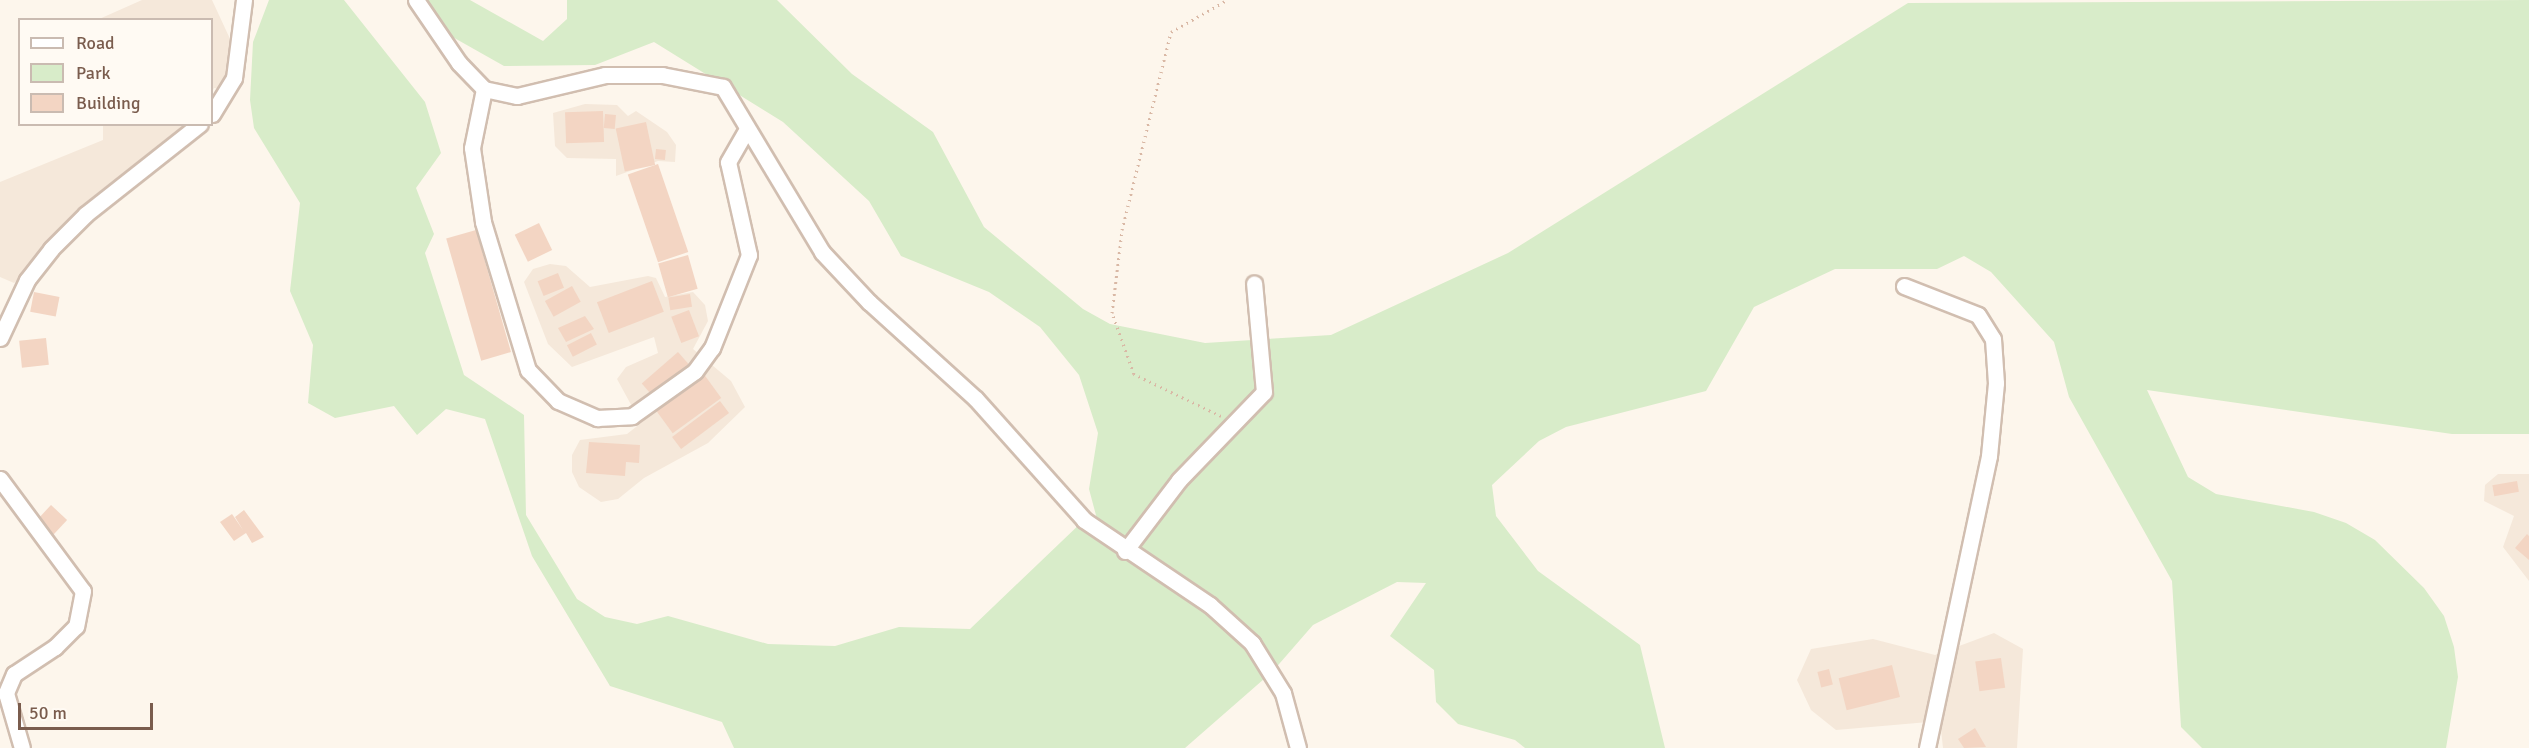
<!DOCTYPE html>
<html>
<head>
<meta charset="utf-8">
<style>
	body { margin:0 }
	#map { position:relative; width:2529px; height:748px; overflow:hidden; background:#fdf6ec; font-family:Signika,sans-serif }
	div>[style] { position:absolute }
	.residential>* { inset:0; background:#f5e8da }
	.green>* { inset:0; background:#d8ecc9 }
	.building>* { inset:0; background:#f3d5c3; transform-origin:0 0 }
	.path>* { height:3px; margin-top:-1.5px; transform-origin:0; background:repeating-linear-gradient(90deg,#d9b8a5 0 1.5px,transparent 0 6px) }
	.roads { filter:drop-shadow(2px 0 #d1beb0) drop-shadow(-2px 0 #d1beb0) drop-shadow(0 2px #d1beb0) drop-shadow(0 -2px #d1beb0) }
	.minor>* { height:15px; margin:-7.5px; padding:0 7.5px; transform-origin:7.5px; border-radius:7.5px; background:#fff }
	span { translate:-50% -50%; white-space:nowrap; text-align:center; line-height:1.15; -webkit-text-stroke:5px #fffaf3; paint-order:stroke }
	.legend { position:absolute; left:18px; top:18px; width:195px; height:108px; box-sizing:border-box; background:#fffaf3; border:2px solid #cabbb1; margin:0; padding:8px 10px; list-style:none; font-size:18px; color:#7a5c4d }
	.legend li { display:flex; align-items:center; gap:12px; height:30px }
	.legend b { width:30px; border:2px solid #cabbb1 }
	.scale { position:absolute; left:18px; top:703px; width:135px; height:27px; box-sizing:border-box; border:3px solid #7a5c4d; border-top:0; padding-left:8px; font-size:18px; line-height:21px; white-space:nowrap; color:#7a5c4d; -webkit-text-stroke:4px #fffaf3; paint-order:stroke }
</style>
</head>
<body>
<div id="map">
	<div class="residential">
		<i style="clip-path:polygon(142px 0,212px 0,244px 69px,233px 91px,214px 88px,212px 92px,212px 20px,97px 20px)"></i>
		<i style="clip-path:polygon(585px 104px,617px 105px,628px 116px,636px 111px,667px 132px,676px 145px,675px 162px,658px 161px,616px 176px,616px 159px,567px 158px,555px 146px,553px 113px)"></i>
		<i style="clip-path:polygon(103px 125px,197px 125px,191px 145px,165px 163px,151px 157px,14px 283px,0 277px,0 182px,103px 140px)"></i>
		<i style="clip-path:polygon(550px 264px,566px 266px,590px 287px,648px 276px,656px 278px,665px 297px,693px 292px,705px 305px,708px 321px,693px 349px,731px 381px,745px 407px,708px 443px,644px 478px,618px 499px,601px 502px,579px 487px,572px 472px,572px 455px,580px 440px,627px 434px,641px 423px,617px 379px,626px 367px,658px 353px,654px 337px,572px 367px,548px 344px,524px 282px,533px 269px)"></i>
		<i style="clip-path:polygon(2498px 474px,2529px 474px,2529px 581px,2503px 547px,2514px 516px,2484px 501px,2485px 485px)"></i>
		<i style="clip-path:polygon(1994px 633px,2023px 649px,2017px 748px,1943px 748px,1940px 721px,1836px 730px,1811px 710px,1797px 680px,1811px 649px,1873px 639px,1935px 655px)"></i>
	</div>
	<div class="green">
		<i style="clip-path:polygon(269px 0,344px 0,425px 102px,441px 153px,416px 188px,434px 234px,425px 253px,464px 375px,524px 415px,526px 515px,577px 599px,605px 617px,637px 624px,668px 616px,768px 644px,835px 646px,899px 627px,970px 629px,1084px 520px,1097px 519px,1089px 489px,1098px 433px,1079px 375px,1040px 327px,989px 292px,901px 256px,869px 201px,783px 122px,654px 42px,595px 65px,504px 66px,426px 22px,426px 0,470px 0,543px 41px,567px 19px,567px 0,777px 0,852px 74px,933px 132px,984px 227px,1083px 309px,1110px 324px,1205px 343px,1331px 335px,1508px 253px,1908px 3px,2529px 0,2529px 434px,2452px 434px,2147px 390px,2188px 477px,2216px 494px,2314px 512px,2346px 523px,2375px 540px,2424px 588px,2444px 616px,2454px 647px,2458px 677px,2446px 748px,2202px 748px,2181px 727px,2172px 581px,2069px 397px,2054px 342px,1991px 272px,1964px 256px,1937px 269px,1835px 269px,1754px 307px,1706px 391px,1566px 427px,1539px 441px,1492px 485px,1496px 516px,1538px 571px,1640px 645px,1665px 748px,1525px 748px,1515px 740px,1458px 724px,1436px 702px,1434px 670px,1390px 636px,1426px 583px,1397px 582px,1313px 625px,1273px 671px,1185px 748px,734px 748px,722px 722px,610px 686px,532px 556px,485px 419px,446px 409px,417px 435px,394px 406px,335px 418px,308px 403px,313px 345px,290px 291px,300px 203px,254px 128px,250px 100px,253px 42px)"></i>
	</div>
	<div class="building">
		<i style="left:603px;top:111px;width:31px;height:38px;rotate:88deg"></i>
		<i style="left:605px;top:114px;width:11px;height:14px;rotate:5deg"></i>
		<i style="left:646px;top:122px;width:44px;height:31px;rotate:78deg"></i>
		<i style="left:656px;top:149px;width:10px;height:10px;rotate:6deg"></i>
		<i style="left:658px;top:164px;width:93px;height:32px;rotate:71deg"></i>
		<i style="left:539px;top:223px;width:30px;height:27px;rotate:64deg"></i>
		<i style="left:476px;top:230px;width:127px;height:31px;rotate:74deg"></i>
		<i style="left:688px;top:255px;width:35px;height:31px;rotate:74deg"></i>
		<i style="left:558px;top:273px;width:16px;height:22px;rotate:68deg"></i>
		<i style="left:652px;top:281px;width:33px;height:59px;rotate:69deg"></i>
		<i style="left:572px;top:286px;width:18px;height:31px;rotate:61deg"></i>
		<i style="left:34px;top:292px;width:26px;height:20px;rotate:11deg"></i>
		<i style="left:690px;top:294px;width:13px;height:22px;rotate:81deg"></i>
		<i style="left:689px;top:310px;width:28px;height:19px;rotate:69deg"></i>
		<i style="clip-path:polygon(585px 316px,594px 329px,566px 342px,558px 328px)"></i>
		<i style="left:591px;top:333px;width:13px;height:27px;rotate:63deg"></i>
		<i style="left:46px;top:338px;width:27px;height:27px;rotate:84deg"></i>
		<i style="left:678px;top:352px;width:20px;height:48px;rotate:49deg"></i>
		<i style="left:703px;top:373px;width:31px;height:60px;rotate:54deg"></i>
		<i style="left:720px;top:401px;width:15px;height:60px;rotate:53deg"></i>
		<i style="clip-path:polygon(589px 442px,640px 445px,639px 463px,626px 462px,625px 476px,586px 473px)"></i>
		<i style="left:2517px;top:481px;width:11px;height:25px;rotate:80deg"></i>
		<i style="left:51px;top:505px;width:22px;height:27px;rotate:43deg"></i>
		<i style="clip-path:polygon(244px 510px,264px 537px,252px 543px,246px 533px,234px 541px,220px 522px,232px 514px,243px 530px,235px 517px)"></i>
		<i style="clip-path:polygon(2527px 534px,2529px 536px,2529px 560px,2515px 548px)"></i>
		<i style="left:2001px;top:658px;width:30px;height:26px;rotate:82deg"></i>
		<i style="left:1892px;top:665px;width:33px;height:55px;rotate:76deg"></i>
		<i style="left:1829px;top:669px;width:16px;height:12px;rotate:76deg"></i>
		<i style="clip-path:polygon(1975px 728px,1986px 747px,1964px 748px,1958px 739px)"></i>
	</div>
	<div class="path">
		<i style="left:1221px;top:416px;width:97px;rotate:-154.2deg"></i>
		<i style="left:1134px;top:374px;width:65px;rotate:-109.8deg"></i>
		<i style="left:1112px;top:313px;width:84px;rotate:-83.1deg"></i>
		<i style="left:1122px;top:230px;width:204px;rotate:-76.1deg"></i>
		<i style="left:1171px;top:32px;width:64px;rotate:-29.7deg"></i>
	</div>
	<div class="roads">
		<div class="minor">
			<i style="left:416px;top:0;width:76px;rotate:55.7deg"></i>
			<i style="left:459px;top:63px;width:36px;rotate:46deg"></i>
			<i style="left:484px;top:89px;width:34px;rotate:12deg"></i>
			<i style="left:517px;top:96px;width:90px;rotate:-13.4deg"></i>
			<i style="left:605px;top:75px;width:57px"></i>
			<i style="left:662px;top:75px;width:62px;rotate:11.1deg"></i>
			<i style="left:723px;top:87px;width:192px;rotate:59deg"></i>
			<i style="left:822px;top:252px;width:69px;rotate:46.8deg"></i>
			<i style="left:869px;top:302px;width:144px;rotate:42.2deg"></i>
			<i style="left:976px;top:399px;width:162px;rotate:48.2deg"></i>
			<i style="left:1084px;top:520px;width:152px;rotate:34deg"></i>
			<i style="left:1210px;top:605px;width:57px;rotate:42.1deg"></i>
			<i style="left:1252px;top:643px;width:59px;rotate:58.2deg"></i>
			<i style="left:1283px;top:693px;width:57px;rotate:74.7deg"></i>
			<i style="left:484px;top:89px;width:60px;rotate:101.5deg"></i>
			<i style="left:472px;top:148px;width:75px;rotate:81.5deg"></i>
			<i style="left:483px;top:222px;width:155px;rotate:73.1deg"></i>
			<i style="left:528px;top:370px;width:43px;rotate:45.9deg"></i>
			<i style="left:558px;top:401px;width:43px;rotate:23.6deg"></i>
			<i style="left:597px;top:418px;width:35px;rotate:-3deg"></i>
			<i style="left:632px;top:416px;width:77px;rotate:-35.5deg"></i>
			<i style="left:695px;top:371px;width:29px;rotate:-54deg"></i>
			<i style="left:712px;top:348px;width:100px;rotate:-68.3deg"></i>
			<i style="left:749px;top:255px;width:95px;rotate:-102.7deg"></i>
			<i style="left:728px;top:162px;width:38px;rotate:-60deg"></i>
			<i style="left:212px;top:114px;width:42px;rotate:-58.6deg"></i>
			<i style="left:234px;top:78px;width:79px;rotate:-82.7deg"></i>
			<i style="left:1904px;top:286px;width:79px;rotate:21.4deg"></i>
			<i style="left:1978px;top:315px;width:28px;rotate:58deg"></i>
			<i style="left:1993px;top:339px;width:44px;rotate:86.1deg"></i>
			<i style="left:1996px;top:383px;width:73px;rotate:95.5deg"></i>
			<i style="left:1989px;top:456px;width:299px;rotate:102deg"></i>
			<i style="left:0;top:338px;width:64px;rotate:-65deg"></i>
			<i style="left:27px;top:280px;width:39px;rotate:-52deg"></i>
			<i style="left:51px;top:249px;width:49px;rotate:-45deg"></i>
			<i style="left:86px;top:214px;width:145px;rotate:-38.3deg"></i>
			<i style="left:0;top:479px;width:139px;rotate:53.5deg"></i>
			<i style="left:83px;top:591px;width:36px;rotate:101deg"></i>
			<i style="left:76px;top:626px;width:30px;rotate:135deg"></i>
			<i style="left:55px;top:647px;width:49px;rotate:146.6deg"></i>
			<i style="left:14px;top:674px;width:21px;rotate:113deg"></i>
			<i style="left:6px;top:693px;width:57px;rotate:73.8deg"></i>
			<i style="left:1125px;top:551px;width:89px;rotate:-52.7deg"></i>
			<i style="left:1179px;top:480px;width:122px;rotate:-46deg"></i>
			<i style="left:1264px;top:392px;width:109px;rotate:-95.2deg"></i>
		</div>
	</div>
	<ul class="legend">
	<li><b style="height:8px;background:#fff"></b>Road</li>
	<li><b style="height:16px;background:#d8ecc9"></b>Park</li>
	<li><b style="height:16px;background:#f3d5c3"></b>Building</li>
	</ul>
	<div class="scale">50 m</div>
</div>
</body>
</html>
